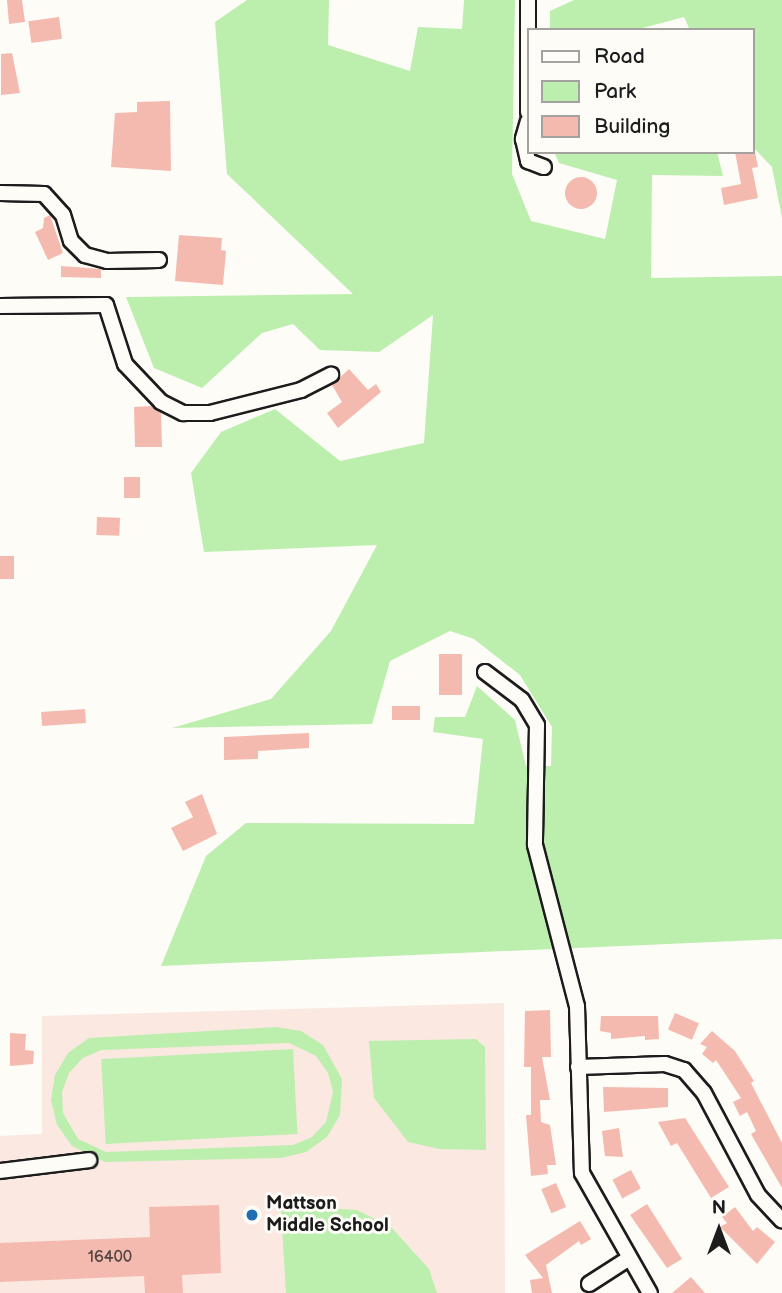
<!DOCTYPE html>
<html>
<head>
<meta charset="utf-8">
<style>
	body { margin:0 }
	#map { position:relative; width:782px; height:1293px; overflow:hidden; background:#fdfcf7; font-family:"Balsamiq Sans",sans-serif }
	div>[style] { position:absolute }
	.built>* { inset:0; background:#fbe8e1 }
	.green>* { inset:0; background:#bceeae; transform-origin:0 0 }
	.building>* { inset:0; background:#f5baaf; transform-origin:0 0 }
	.round { border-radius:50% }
	.roads { filter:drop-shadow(2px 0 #1c1c1c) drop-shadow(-2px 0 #1c1c1c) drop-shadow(0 2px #1c1c1c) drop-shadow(0 -2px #1c1c1c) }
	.minor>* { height:14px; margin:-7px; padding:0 7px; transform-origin:7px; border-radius:7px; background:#fdfcf7 }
	.dots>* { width:19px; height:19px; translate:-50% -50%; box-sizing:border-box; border:4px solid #fdfcf7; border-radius:50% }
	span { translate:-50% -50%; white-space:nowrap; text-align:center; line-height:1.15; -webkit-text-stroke:6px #fdfcf7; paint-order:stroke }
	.number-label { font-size:16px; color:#524441 }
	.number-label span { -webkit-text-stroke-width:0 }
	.poi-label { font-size:19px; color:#1c1c1c; font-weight:700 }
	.left { translate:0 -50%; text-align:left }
	.legend { position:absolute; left:527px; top:28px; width:228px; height:126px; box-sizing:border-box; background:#fdfcf7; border:2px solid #a3a29f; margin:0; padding:9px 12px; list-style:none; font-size:21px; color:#1c1c1c }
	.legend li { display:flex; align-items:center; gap:14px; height:35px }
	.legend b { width:35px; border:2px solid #a3a29f }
	.north { position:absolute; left:684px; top:1195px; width:70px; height:70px; -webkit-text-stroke:5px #fdfcf7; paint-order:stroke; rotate:0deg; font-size:19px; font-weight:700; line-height:28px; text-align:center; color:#1c1c1c }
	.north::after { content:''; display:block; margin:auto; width:24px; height:32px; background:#1c1c1c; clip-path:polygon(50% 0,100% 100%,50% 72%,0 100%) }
</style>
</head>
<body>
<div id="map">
	<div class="built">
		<i style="clip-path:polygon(504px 1003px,505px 1293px,0 1293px,0 1136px,42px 1134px,42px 1016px)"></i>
	</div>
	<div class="green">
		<i style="clip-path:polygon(247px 0,329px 0,328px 45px,410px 71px,418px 27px,462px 29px,464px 0,515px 0,512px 174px,531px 221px,605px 239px,617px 180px,559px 163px,554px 152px,717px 152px,723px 176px,652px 175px,651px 278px,782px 276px,782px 939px,161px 966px,206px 856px,246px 823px,474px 824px,483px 739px,433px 732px,435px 717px,465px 717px,477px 686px,515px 720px,526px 766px,551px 766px,552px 727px,520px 675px,474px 639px,450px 631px,390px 661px,372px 724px,172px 728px,271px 699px,331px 631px,377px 545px,204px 552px,191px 473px,221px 432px,275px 409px,340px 461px,424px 443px,433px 315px,379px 352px,320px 350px,293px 324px,262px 333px,202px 388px,154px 368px,126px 297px,353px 294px,227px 174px,215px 22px)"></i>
		<i style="clip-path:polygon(574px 0,782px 0,782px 218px,772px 167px,752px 146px,752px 30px,690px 30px,684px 17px,635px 30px,550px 30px,550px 11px)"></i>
		<i style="clip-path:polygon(evenodd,276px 1027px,301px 1031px,323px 1045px,342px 1079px,340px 1115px,327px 1137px,306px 1152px,281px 1158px,105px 1162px,72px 1146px,57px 1125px,51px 1100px,55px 1075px,68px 1053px,89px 1038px,276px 1027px,289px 1043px,316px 1056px,328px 1073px,333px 1092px,326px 1122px,312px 1137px,293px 1145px,106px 1152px,78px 1139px,63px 1113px,62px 1092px,69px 1073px,83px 1058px,101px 1050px,289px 1043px)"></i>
		<i style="clip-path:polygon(476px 1039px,485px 1047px,486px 1150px,439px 1149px,408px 1142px,374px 1098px,369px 1041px)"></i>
		<i style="left:293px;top:1049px;width:85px;height:192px;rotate:87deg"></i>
		<i style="clip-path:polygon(323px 1208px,357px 1210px,391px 1227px,429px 1269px,437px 1293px,286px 1293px,281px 1209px)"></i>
	</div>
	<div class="building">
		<i style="clip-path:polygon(7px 0,22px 0,25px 22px,9px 24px)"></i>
		<i style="left:59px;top:17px;width:22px;height:31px;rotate:82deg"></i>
		<i style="clip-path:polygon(12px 53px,20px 93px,1px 95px,1px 54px)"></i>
		<i style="clip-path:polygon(170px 101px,171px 171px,111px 167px,115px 113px,137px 112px,137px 102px)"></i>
		<i style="clip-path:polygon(735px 152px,755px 152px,758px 167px,752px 168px,758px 198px,724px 205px,721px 188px,741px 184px)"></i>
		<i class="round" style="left:565px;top:177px;width:32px;height:32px"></i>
		<i style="clip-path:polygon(50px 215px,63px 253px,48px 260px,35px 232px,43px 228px,44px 218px)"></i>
		<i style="clip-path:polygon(179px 235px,222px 238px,221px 250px,226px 251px,223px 285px,175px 281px)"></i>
		<i style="clip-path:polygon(61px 266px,101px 269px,101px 278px,61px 277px)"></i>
		<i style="clip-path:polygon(349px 369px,368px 390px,376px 384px,381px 392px,338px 428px,327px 413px,342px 402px,332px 385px)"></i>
		<i style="clip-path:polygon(152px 406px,161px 413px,162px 447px,135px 447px,134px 407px)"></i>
		<i style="left:124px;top:477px;width:16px;height:21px"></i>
		<i style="left:97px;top:517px;width:23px;height:18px;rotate:2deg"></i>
		<i style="left:0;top:556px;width:14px;height:23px"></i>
		<i style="left:439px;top:654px;width:23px;height:41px"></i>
		<i style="left:392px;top:706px;width:28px;height:14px"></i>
		<i style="left:85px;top:709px;width:14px;height:44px;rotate:86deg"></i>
		<i style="clip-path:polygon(309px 733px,309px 748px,258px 751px,258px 759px,224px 760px,224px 737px)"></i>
		<i style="clip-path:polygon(202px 794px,217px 834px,183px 851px,171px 828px,193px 817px,185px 802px)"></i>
		<i style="clip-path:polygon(550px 1010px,551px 1057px,542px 1057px,550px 1100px,540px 1100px,541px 1122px,550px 1125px,556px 1165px,547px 1165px,548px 1174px,531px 1176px,526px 1115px,531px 1115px,531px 1067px,524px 1067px,525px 1011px)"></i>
		<i style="left:675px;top:1013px;width:26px;height:18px;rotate:23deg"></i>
		<i style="clip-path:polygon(601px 1016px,658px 1016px,659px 1039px,645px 1040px,645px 1036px,611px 1039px,611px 1033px,600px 1031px)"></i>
		<i style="clip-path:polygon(712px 1031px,735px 1051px,754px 1081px,751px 1083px,782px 1143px,782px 1188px,751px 1134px,756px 1131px,747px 1112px,740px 1116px,733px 1102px,741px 1098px,716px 1060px,713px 1063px,702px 1054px,707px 1047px,700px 1044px)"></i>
		<i style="clip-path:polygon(10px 1033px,26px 1034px,25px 1050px,34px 1051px,33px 1064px,10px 1066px)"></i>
		<i style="clip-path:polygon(603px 1087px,668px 1088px,668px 1107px,604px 1112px)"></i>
		<i style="clip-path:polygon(685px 1118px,729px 1187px,711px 1198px,677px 1143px,671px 1146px,658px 1122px)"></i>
		<i style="clip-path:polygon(619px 1128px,623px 1157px,605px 1156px,602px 1131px)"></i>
		<i style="left:631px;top:1170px;width:21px;height:21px;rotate:62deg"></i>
		<i style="left:556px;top:1183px;width:26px;height:16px;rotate:67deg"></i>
		<i style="clip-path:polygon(647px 1204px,682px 1259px,667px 1268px,630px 1215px)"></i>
		<i style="clip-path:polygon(219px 1205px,221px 1273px,182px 1275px,183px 1293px,145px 1293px,144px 1276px,0 1282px,0 1243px,150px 1237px,149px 1207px)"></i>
		<i style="clip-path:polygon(735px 1207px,753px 1231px,757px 1227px,775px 1242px,757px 1264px,720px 1227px,727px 1223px,722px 1217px)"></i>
		<i style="clip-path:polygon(580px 1221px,591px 1239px,581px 1245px,579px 1241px,546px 1265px,552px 1293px,532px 1293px,530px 1280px,543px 1278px,525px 1255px)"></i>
		<i style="clip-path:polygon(691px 1277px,705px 1293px,672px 1293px)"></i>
	</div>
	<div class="roads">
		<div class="minor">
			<i style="left:528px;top:0;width:112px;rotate:90deg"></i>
			<i style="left:528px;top:121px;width:19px;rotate:106deg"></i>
			<i style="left:523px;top:139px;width:23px;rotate:77deg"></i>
			<i style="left:528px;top:161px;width:17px;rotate:21deg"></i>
			<i style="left:0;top:193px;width:44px;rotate:1.3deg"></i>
			<i style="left:44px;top:194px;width:28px;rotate:48deg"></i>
			<i style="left:63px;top:215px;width:27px;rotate:73deg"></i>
			<i style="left:71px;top:241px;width:20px;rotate:45deg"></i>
			<i style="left:85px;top:255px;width:23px;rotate:15deg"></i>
			<i style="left:107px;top:261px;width:52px;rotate:-1.1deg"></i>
			<i style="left:0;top:306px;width:106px;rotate:-0.5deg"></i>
			<i style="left:106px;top:305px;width:62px;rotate:72.1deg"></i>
			<i style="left:125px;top:364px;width:52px;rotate:46.5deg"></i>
			<i style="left:161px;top:402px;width:25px;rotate:27deg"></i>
			<i style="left:183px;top:413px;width:27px"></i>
			<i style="left:210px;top:413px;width:94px;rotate:-14.2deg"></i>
			<i style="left:301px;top:390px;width:34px;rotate:-27deg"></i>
			<i style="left:485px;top:672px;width:46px;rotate:37.1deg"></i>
			<i style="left:522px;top:700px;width:29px;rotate:59deg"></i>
			<i style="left:537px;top:725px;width:120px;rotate:91deg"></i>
			<i style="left:535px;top:845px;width:166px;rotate:75.4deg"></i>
			<i style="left:577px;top:1006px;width:167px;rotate:88.3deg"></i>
			<i style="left:582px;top:1173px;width:138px;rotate:60.5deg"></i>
			<i style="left:578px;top:1067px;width:87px;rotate:-2deg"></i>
			<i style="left:665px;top:1064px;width:20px;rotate:18deg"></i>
			<i style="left:684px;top:1070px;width:30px;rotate:49deg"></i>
			<i style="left:704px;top:1093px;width:115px;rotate:62.1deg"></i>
			<i style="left:758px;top:1195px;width:35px;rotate:47deg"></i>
			<i style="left:0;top:1171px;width:90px;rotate:-7deg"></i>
			<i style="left:589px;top:1284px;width:46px;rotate:-32.7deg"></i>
		</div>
	</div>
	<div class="dots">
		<i style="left:252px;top:1215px;background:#1f6fb2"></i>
	</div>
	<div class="number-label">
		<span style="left:110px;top:1258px">16400</span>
	</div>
	<div class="poi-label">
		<span class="left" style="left:266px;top:1215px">Mattson<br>Middle School</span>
	</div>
	<ul class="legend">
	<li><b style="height:9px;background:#fdfcf7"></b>Road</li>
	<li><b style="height:19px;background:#bceeae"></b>Park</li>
	<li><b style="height:19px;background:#f5baaf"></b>Building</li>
	</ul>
	<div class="north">N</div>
</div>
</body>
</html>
